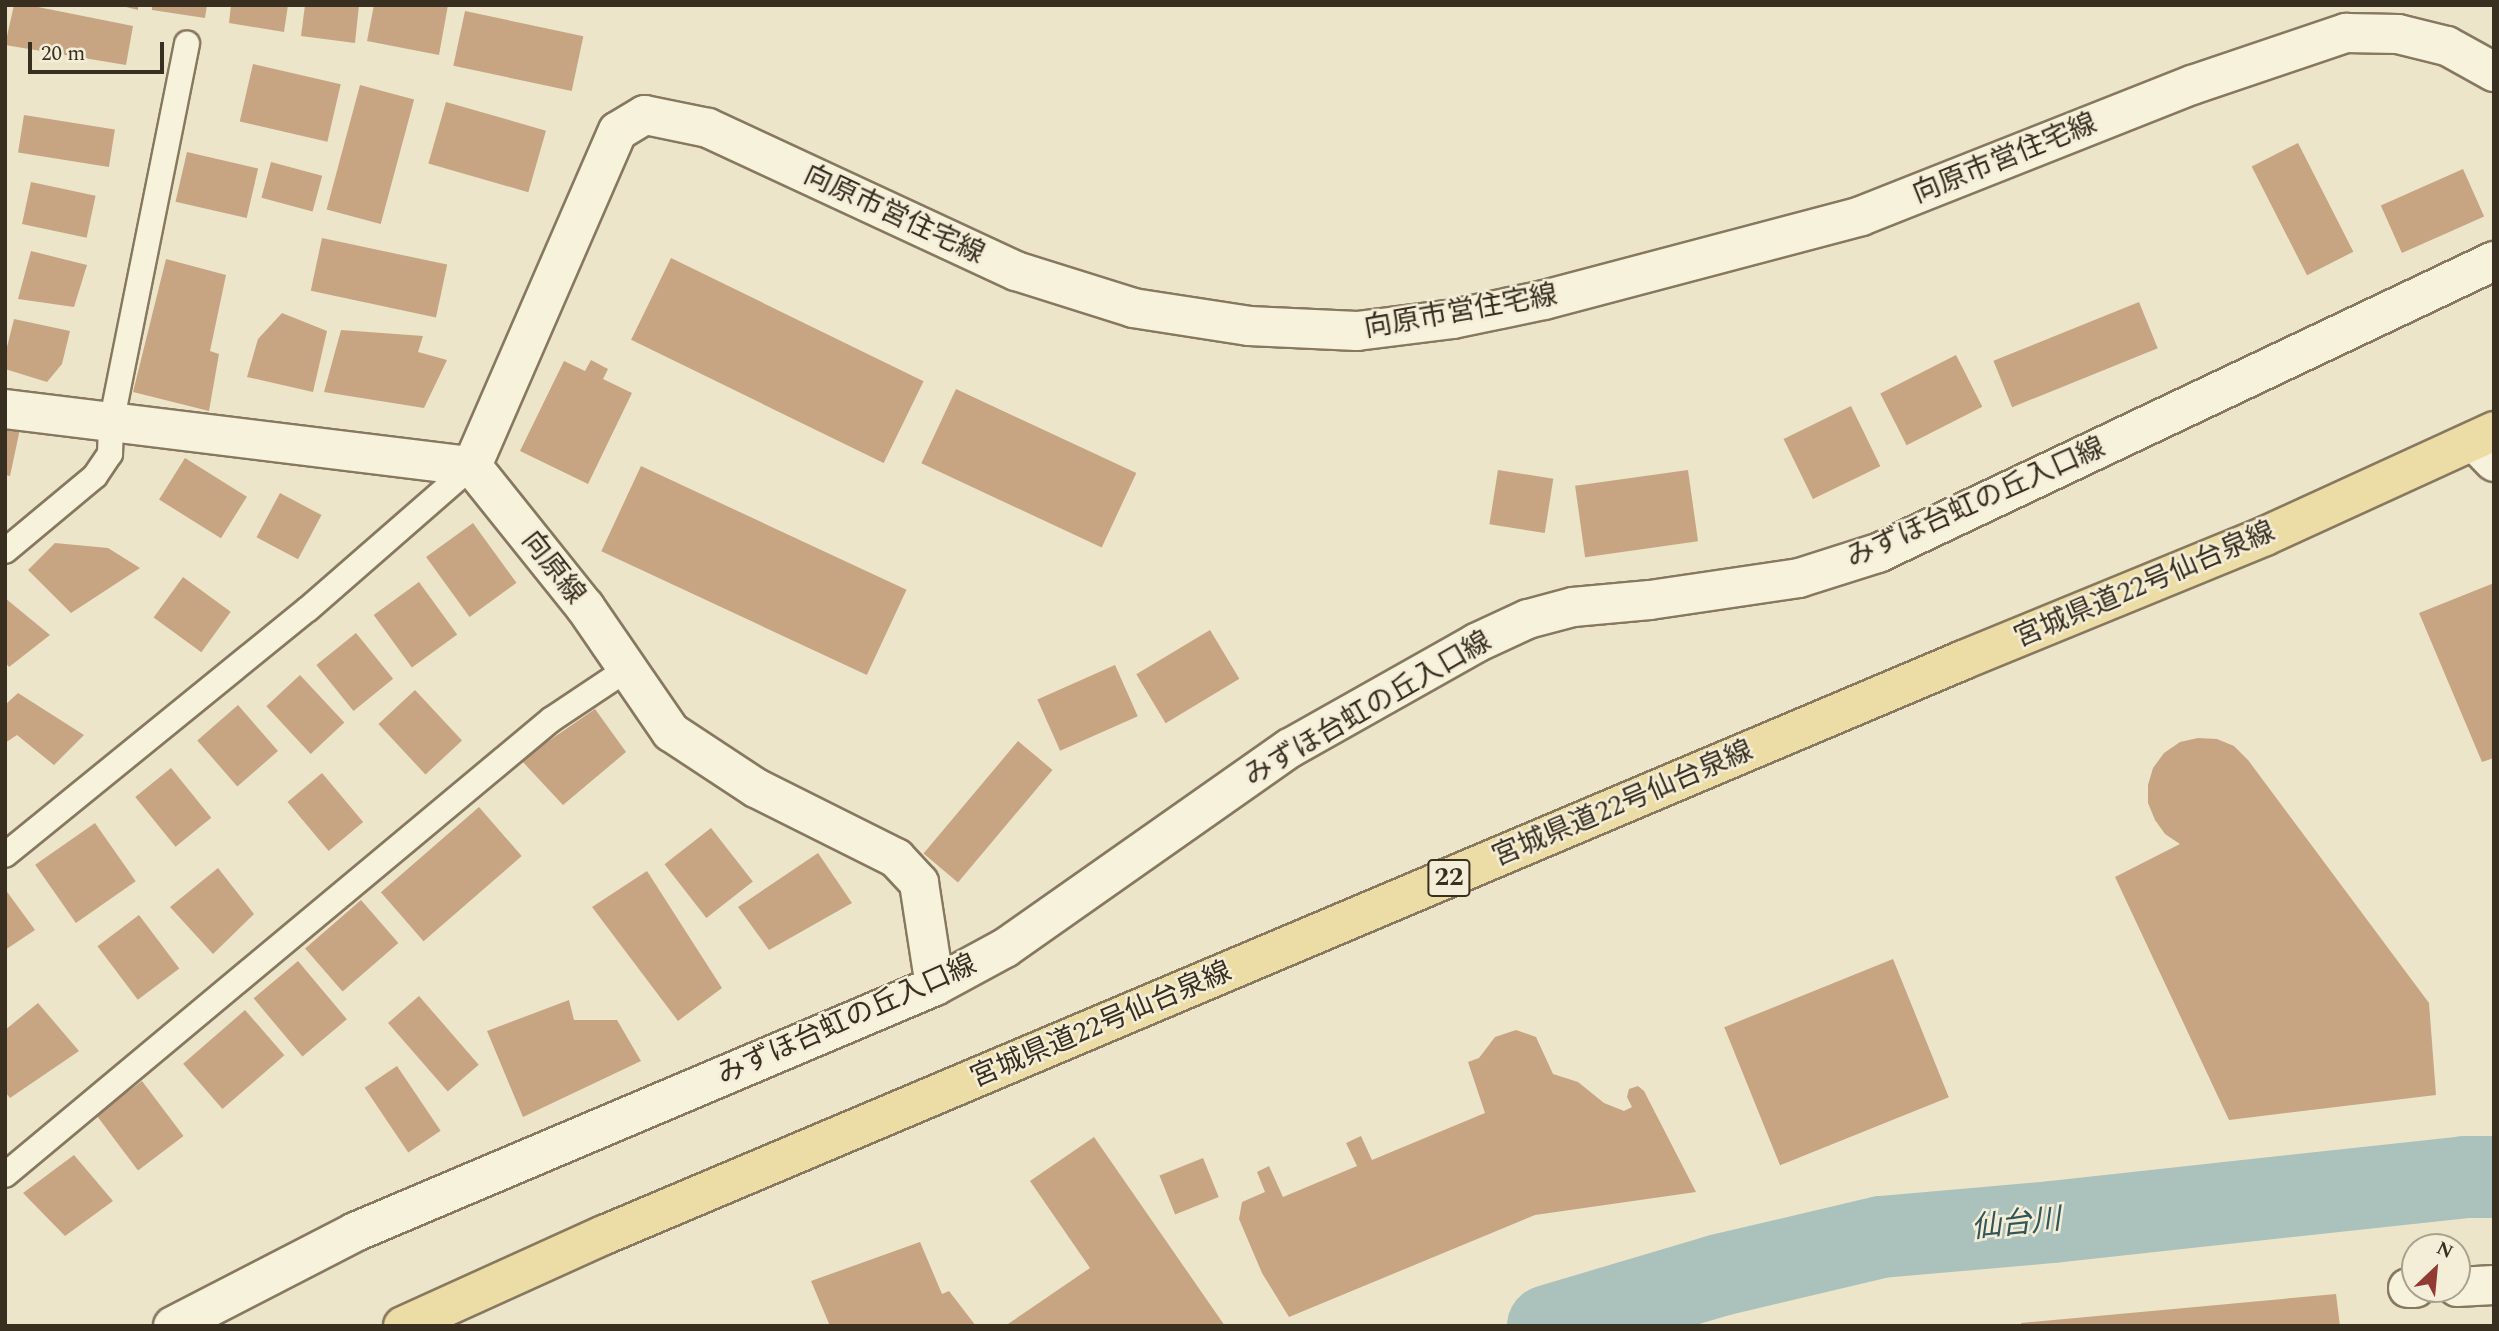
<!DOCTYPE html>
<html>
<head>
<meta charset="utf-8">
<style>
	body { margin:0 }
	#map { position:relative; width:2499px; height:1331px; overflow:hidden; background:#ece5c9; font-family:Spectral,"Noto Sans JP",serif }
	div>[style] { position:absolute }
	.river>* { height:82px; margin:-41px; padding:0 41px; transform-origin:41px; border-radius:41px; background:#aac1bc }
	.building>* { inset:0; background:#c7a582; transform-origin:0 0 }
	.roads { filter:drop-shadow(2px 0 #87785f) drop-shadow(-2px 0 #87785f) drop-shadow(0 2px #87785f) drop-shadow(0 -2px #87785f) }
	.service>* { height:24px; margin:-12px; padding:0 12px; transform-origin:12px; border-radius:12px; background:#f7f2dc }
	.minor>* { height:38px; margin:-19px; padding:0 19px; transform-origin:19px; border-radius:19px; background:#f7f2dc }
	.tertiary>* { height:38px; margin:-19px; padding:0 19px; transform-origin:19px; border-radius:19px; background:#f7f2dc }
	.primary>* { height:38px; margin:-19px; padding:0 19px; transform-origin:19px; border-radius:19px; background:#ecdca5 }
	span { translate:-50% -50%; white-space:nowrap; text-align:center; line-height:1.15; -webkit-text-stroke:5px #f4eed8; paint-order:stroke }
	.shield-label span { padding:2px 5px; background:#f4eed8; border:2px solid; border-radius:5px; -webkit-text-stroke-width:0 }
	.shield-label { font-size:26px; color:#392f21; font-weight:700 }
	.street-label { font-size:28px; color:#392f21 }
	.water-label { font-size:30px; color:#325658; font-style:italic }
	.frame { position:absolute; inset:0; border:7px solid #392f21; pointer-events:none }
	.north { position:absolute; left:2401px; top:1233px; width:70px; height:70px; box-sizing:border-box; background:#f4eed8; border:2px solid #a9a28f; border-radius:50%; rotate:26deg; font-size:19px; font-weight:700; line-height:28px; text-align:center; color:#392f21 }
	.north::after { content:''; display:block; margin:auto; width:24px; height:32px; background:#923b33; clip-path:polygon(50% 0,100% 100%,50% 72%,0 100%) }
	.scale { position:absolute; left:28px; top:42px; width:136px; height:32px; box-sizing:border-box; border:4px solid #392f21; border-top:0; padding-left:9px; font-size:21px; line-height:24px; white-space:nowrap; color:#392f21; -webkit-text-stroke:5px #f4eed8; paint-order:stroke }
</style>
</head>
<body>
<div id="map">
	<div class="river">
		<i style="left:1548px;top:1326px;width:179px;rotate:-16.5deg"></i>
		<i style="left:1720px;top:1275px;width:165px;rotate:-13.3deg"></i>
		<i style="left:1881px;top:1237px;width:172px;rotate:-5deg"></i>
		<i style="left:2052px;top:1222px;width:415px;rotate:-6.2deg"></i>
		<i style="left:2465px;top:1177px;width:29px"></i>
	</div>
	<div class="building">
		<i style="clip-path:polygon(14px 5px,28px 5px,133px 26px,126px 65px,5px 45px)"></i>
		<i style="clip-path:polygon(118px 5px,138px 5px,138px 10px)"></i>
		<i style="clip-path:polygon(152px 5px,207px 5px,205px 18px,152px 10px)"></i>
		<i style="clip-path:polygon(231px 5px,288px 5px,284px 32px,229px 23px)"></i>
		<i style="clip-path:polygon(305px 5px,359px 5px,355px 43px,301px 36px)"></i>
		<i style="clip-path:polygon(374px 5px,448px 5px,439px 55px,367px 41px)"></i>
		<i style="left:465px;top:11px;width:121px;height:56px;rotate:12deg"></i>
		<i style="left:253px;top:64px;width:90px;height:59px;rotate:13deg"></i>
		<i style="left:360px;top:85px;width:56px;height:129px;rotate:15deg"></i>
		<i style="left:446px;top:102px;width:104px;height:64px;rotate:16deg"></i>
		<i style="left:24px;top:115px;width:92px;height:38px;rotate:9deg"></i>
		<i style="left:2298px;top:143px;width:122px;height:52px;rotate:63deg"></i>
		<i style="left:187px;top:152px;width:73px;height:51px;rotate:13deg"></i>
		<i style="left:271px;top:162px;width:53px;height:37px;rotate:15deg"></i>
		<i style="left:2463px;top:169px;width:52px;height:90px;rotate:66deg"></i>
		<i style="left:31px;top:182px;width:66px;height:43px;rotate:12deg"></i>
		<i style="left:322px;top:238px;width:128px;height:54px;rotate:12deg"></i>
		<i style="clip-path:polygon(31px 251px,87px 265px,74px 307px,18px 299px)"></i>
		<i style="left:671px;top:258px;width:281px;height:91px;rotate:26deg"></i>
		<i style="clip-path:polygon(166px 259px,226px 275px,210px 351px,219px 354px,209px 411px,133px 392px)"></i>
		<i style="left:2139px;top:302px;width:50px;height:157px;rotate:68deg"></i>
		<i style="clip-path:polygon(282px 313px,327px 331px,313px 392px,247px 377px,258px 339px)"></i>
		<i style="clip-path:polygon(14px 319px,70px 331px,62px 364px,47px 382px,5px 369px,5px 355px)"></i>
		<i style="clip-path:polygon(341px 330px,423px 336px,418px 352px,447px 360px,424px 408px,324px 392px)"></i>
		<i style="left:1956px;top:355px;width:58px;height:85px;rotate:63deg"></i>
		<i style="clip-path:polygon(591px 360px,608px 369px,603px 379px,632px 393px,588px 484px,520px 451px,564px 361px,585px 371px)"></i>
		<i style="left:956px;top:389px;width:199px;height:82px;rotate:25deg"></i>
		<i style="left:1851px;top:406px;width:67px;height:75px;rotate:64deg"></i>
		<i style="clip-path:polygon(5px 427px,20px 429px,10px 476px,5px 475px)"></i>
		<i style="left:185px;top:458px;width:73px;height:49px;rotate:32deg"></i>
		<i style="left:641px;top:466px;width:293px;height:94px;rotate:25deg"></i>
		<i style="left:1498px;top:470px;width:56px;height:55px;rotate:9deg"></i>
		<i style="left:1688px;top:470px;width:72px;height:114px;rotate:82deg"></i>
		<i style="left:280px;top:493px;width:47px;height:50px;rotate:28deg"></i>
		<i style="left:473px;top:523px;width:74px;height:58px;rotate:54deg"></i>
		<i style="clip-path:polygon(55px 543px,108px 548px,140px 568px,71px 613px,28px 570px)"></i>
		<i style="left:183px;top:577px;width:59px;height:50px;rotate:36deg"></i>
		<i style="left:419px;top:582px;width:65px;height:56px;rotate:54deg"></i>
		<i style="clip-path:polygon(2494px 583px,2494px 758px,2482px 762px,2419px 613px)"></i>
		<i style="clip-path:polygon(5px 598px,50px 635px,9px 667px,5px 662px)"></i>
		<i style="left:1210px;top:630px;width:57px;height:86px;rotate:59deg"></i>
		<i style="left:356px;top:633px;width:59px;height:51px;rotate:51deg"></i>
		<i style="left:1115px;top:665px;width:56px;height:85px;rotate:66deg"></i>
		<i style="left:300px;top:675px;width:65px;height:46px;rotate:47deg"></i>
		<i style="left:415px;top:690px;width:69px;height:50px;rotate:47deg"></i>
		<i style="clip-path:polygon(18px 693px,84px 735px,54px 765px,17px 735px,5px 743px,5px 705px)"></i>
		<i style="left:238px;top:705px;width:61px;height:54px;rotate:49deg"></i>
		<i style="clip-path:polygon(595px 709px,626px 752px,563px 805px,521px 760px)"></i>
		<i style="clip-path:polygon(2198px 738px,2217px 739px,2234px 746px,2248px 760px,2429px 1003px,2436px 1095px,2229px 1120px,2115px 877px,2180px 844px,2165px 834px,2155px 820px,2148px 803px,2148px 785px,2153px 768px,2164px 753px,2180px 742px)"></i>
		<i style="left:1018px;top:741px;width:45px;height:147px;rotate:40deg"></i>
		<i style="left:171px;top:768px;width:64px;height:46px;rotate:51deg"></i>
		<i style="left:322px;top:773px;width:64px;height:45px;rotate:50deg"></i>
		<i style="left:479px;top:807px;width:65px;height:130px;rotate:49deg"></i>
		<i style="left:95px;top:823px;width:71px;height:73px;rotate:55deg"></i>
		<i style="left:711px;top:828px;width:68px;height:59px;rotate:52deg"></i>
		<i style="clip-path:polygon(818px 853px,852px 903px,769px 950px,738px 907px)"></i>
		<i style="clip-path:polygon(218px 868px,254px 914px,213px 954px,170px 907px)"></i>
		<i style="clip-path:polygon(647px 871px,722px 988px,678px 1021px,592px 907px)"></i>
		<i style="clip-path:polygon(5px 889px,35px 930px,5px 950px)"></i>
		<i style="left:361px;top:900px;width:57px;height:74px;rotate:49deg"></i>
		<i style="left:139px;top:915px;width:67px;height:52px;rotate:53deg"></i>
		<i style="left:1893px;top:959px;width:149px;height:182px;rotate:68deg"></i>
		<i style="left:298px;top:961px;width:76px;height:58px;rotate:50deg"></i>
		<i style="left:419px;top:996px;width:91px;height:41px;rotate:49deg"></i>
		<i style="clip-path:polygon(569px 1000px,574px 1020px,617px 1020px,641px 1061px,523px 1117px,487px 1031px)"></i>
		<i style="clip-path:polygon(38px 1003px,79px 1051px,10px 1098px,5px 1092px,5px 1030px)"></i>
		<i style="left:245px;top:1010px;width:60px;height:82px;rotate:49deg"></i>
		<i style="clip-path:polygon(1516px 1030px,1536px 1037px,1553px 1074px,1578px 1082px,1604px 1103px,1624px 1111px,1632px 1107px,1627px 1097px,1629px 1089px,1638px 1086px,1644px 1091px,1696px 1192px,1535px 1215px,1289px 1317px,1262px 1273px,1239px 1219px,1242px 1202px,1265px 1192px,1257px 1172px,1269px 1166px,1283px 1197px,1357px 1166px,1346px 1143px,1361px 1136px,1372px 1160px,1485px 1113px,1468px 1062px,1479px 1058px,1495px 1037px)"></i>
		<i style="left:397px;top:1066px;width:78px;height:39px;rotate:56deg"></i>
		<i style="left:142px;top:1081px;width:69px;height:57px;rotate:53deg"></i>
		<i style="clip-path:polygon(1094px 1137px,1225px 1326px,1005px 1326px,1090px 1268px,1030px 1181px)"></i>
		<i style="clip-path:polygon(74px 1155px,113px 1201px,65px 1236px,23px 1193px)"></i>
		<i style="left:1203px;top:1158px;width:42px;height:47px;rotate:68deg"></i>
		<i style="clip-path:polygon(920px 1242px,942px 1294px,949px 1291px,976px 1326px,830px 1326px,811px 1281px)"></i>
		<i style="clip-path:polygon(2336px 1294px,2340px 1326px,2021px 1326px,2021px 1323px)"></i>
	</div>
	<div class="roads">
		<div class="service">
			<i style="left:5px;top:551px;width:117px;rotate:-39.8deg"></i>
			<i style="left:95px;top:476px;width:27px;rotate:-56deg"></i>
			<i style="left:110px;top:454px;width:30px;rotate:-88deg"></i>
			<i style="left:111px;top:424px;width:388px;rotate:-78.7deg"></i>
			<i style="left:5px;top:855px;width:390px;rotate:-39.1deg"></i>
			<i style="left:308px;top:609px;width:218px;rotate:-41.1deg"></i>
			<i style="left:5px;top:1175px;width:712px;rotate:-39.82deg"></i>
			<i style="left:552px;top:719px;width:90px;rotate:-33.7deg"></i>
		</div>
		<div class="minor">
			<i style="left:5px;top:409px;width:470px;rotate:7deg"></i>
			<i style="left:472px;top:466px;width:181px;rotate:51.3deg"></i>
			<i style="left:585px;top:607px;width:152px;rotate:55.5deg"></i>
			<i style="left:671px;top:732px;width:102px;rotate:33.4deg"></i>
			<i style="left:756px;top:788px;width:157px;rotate:26.6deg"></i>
			<i style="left:896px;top:858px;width:34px;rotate:47deg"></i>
			<i style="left:919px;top:883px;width:104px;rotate:81.2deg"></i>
			<i style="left:2474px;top:441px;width:29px;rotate:46deg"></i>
			<i style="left:472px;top:466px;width:365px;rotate:-66.5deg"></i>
			<i style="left:618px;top:131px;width:31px;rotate:-31deg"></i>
			<i style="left:645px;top:115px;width:64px;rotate:11.7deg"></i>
			<i style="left:708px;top:128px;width:340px;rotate:24.9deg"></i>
			<i style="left:1016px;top:271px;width:123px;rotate:17.5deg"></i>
			<i style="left:1133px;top:308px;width:117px;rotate:8.8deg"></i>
			<i style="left:1249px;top:326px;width:108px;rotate:2.7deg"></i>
			<i style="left:1357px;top:331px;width:97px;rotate:-7.1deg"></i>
			<i style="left:1453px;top:319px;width:93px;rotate:-11.8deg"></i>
			<i style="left:1544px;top:300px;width:328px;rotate:-14.8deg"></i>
			<i style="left:1861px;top:216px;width:356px;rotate:-21.6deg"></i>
			<i style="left:2192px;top:85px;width:163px;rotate:-18.7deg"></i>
			<i style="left:2346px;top:33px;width:52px;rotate:1.1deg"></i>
			<i style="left:2398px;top:34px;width:50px;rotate:13.8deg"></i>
			<i style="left:2447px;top:46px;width:54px;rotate:29deg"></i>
			<i style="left:2457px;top:1287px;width:37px;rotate:-3deg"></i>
			<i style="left:2408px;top:1288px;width:7px"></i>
		</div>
		<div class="tertiary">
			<i style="left:173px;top:1326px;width:205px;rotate:-27.3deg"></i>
			<i style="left:355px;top:1232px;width:630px;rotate:-22.98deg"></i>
			<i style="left:935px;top:986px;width:80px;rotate:-28.5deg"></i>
			<i style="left:1005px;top:948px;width:348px;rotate:-35.1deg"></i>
			<i style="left:1290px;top:748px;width:214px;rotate:-29.4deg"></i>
			<i style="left:1476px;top:643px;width:57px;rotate:-24.8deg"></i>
			<i style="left:1528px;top:619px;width:47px;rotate:-14.9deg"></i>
			<i style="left:1573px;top:607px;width:77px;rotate:-5.2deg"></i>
			<i style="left:1650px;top:600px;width:151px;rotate:-8.4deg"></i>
			<i style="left:1799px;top:578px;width:83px;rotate:-17.6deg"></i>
			<i style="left:1878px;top:553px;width:682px;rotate:-25.36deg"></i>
		</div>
		<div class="primary">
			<i style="left:403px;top:1326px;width:221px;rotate:-24.4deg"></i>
			<i style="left:604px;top:1235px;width:1476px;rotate:-22.93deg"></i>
			<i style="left:1963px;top:660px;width:326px;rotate:-22.3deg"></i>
			<i style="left:2265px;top:536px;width:252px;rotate:-24.6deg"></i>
		</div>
	</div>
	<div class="shield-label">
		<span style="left:1449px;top:878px">22</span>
	</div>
	<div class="street-label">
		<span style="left:2005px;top:159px;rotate:-22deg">向原市営住宅線</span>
		<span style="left:894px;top:215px;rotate:25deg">向原市営住宅線</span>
		<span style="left:1461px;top:312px;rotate:-10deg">向原市営住宅線</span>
		<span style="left:1976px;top:503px;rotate:-24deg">みずほ台虹の丘入口線</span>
		<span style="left:553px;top:568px;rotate:52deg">向原線</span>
		<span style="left:2145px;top:585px;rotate:-23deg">宮城県道22号仙台泉線</span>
		<span style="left:1368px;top:709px;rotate:-30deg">みずほ台虹の丘入口線</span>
		<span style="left:1623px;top:804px;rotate:-23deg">宮城県道22号仙台泉線</span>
		<span style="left:847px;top:1020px;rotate:-24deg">みずほ台虹の丘入口線</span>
		<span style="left:1101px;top:1025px;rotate:-23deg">宮城県道22号仙台泉線</span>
	</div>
	<div class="water-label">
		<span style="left:2016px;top:1224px;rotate:-6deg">仙台川</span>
	</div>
	<div class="frame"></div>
	<div class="north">N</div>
	<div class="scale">20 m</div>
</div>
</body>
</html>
